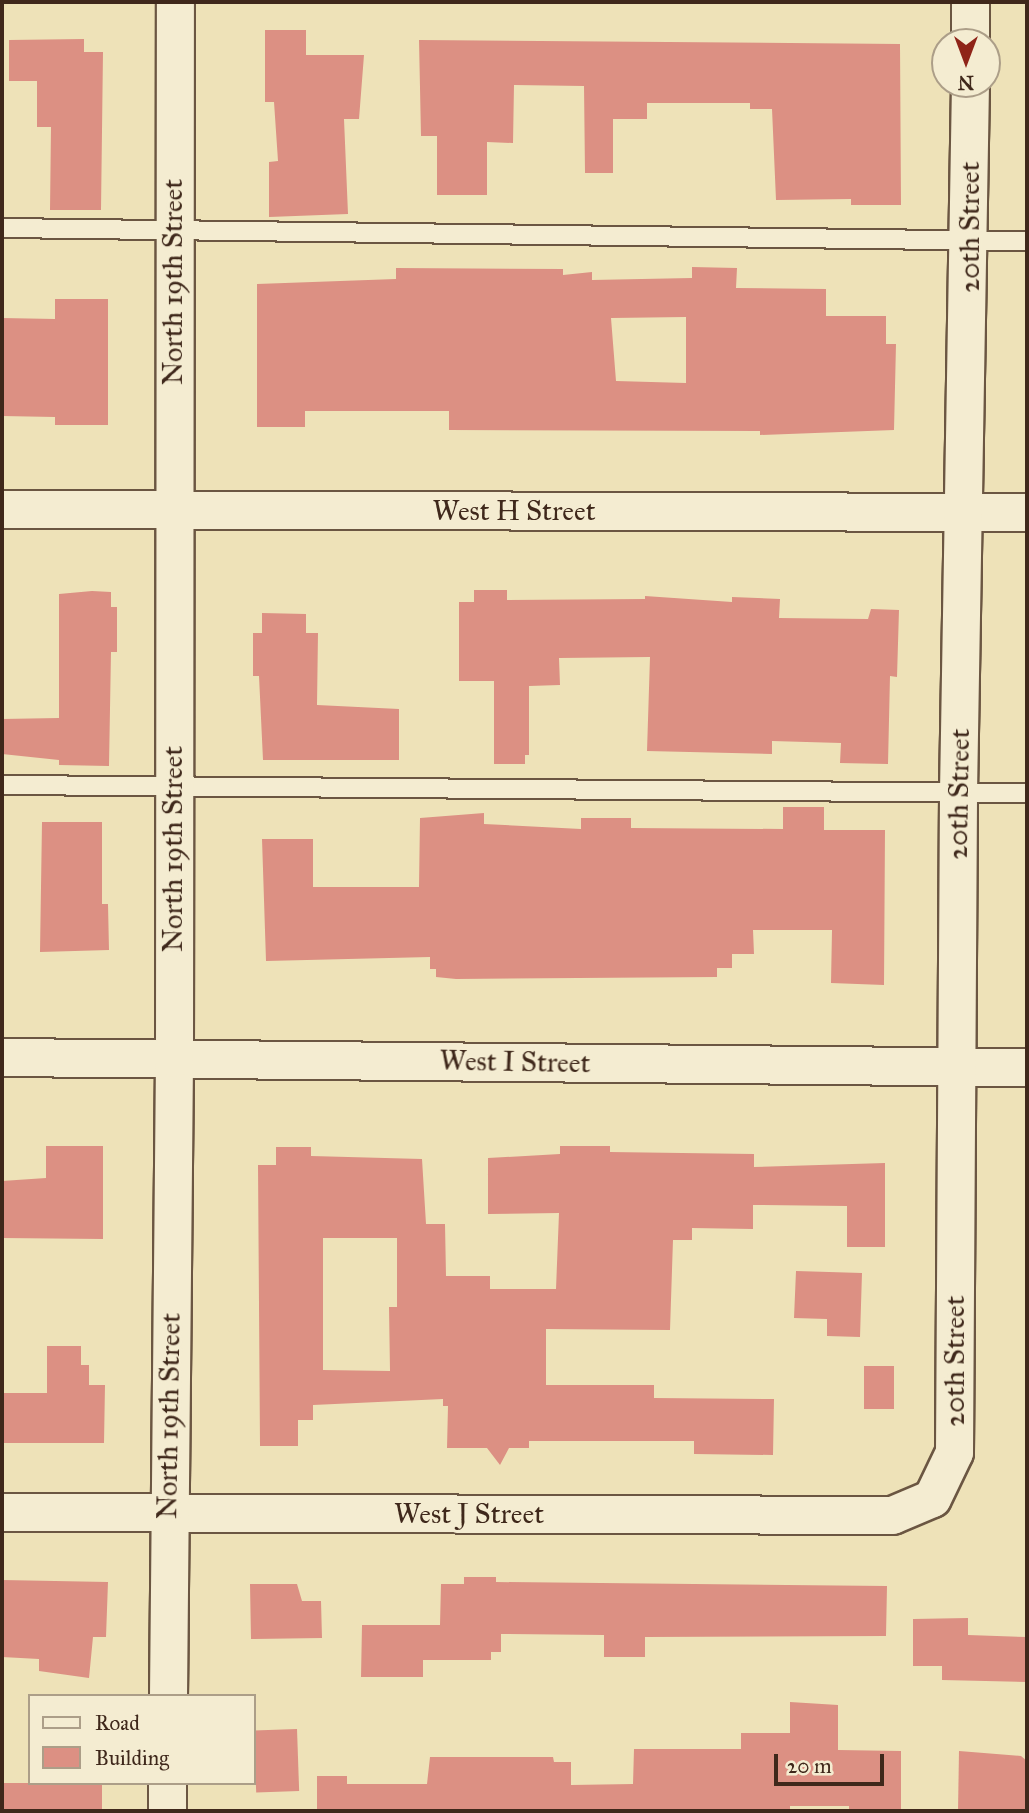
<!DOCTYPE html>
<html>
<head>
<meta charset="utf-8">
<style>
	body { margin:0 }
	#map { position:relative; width:1029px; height:1813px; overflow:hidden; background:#eee2b8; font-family:"IM FELL Great Primer",serif }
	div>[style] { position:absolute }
	.building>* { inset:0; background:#dc9083; transform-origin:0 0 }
	.roads { filter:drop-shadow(2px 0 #6b5642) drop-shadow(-2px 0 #6b5642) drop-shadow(0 2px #6b5642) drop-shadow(0 -2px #6b5642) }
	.service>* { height:18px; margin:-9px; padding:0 9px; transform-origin:9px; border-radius:9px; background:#f4ecd1 }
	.minor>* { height:37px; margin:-18.5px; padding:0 18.5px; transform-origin:18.5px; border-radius:18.5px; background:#f4ecd1 }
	span { translate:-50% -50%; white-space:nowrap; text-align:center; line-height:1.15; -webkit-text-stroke:6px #f4ecd1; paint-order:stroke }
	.street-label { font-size:28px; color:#3f281b }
	.frame { position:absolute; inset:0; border:4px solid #3f281b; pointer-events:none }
	.legend { position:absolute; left:28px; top:1694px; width:228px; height:91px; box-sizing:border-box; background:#f4ecd1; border:2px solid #ac9e88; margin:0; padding:9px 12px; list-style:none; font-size:21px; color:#3f281b }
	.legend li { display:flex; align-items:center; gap:14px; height:35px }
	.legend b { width:35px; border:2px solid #ac9e88 }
	.north { position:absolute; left:931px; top:28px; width:70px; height:70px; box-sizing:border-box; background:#f4ecd1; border:2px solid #ac9e88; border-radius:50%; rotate:180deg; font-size:19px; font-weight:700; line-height:28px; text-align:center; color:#3f281b }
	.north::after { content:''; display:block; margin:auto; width:24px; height:32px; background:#8f2418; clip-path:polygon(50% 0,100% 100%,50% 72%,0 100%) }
	.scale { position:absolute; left:774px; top:1754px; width:110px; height:32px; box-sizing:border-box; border:4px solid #3f281b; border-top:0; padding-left:9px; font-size:21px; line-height:24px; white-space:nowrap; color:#3f281b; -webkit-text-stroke:5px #f4ecd1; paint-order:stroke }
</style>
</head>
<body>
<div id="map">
	<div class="building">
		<i style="clip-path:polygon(265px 30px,306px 30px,306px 55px,364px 55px,359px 119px,344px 119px,348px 214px,269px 217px,269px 162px,278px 161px,274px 102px,265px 102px)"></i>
		<i style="clip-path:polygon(84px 39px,84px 52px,103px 52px,101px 210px,50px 210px,51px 127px,37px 127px,37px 81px,9px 81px,9px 40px)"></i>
		<i style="clip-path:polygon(419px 40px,900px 44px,901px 205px,851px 205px,851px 199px,776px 200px,772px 109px,750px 109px,750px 103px,647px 103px,647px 119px,613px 119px,613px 173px,585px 173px,584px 86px,514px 85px,513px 143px,487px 142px,487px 195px,437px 195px,437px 136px,421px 136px)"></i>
		<i style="clip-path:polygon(evenodd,692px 267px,737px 268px,736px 288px,826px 289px,826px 316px,886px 316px,886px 344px,896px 344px,894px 430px,760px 435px,760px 431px,449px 430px,449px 411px,305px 411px,305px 427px,257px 427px,257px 284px,396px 279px,396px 268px,563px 269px,563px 275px,592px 272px,592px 280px,692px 278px,692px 267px,686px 317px,686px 383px,616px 381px,611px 318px,686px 317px)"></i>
		<i style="clip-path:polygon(55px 299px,108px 299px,108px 425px,55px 425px,55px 417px,2px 416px,2px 318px,55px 319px)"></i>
		<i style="clip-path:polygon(474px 590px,507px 590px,507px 600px,645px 599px,645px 596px,732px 602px,732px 597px,780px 599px,779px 618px,868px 619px,871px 609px,899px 610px,897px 677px,890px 676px,888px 764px,840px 763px,841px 743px,772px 741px,772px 754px,647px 751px,650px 657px,559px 658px,560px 685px,529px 686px,529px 755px,525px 755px,525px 764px,494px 764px,494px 681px,459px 681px,459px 602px,474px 602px)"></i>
		<i style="clip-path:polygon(92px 591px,111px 592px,111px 607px,117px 607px,117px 652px,111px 652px,109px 766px,59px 765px,59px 760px,2px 754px,2px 719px,59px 718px,59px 594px)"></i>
		<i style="clip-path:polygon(262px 613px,306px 614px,306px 633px,318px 633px,317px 705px,399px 709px,399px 760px,263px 760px,259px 676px,253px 676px,253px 633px,262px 633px)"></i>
		<i style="clip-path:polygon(783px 807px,824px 807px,824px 830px,885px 830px,884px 985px,831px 983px,832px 930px,753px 930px,754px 954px,732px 954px,732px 968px,717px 968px,717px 977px,456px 979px,436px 977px,436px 969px,430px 969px,430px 957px,266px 961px,262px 839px,313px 839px,313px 887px,419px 887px,420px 818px,484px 813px,484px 824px,581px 829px,581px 818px,631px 818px,631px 828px,783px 829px)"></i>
		<i style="clip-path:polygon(42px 822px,102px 822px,102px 904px,108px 904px,109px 950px,40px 952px)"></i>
		<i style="clip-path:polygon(46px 1146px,103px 1146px,103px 1239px,2px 1238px,2px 1181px,46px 1178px)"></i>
		<i style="clip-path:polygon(evenodd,560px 1146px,610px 1146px,610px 1152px,754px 1154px,754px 1167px,885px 1163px,885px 1247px,847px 1247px,847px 1206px,753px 1205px,753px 1229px,692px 1228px,692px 1240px,673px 1240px,670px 1330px,546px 1329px,546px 1385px,654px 1385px,654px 1398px,774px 1399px,773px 1455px,694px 1454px,694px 1441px,529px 1441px,529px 1448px,509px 1448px,500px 1465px,487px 1448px,447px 1448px,448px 1406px,443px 1406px,443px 1399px,313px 1405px,313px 1420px,298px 1420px,298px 1446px,260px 1446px,258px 1165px,276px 1165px,276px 1147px,311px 1147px,311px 1156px,422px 1159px,426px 1224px,445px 1224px,446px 1276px,490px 1276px,490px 1289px,556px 1289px,559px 1213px,488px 1214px,488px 1158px,560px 1154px,560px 1146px,323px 1238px,397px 1238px,397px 1307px,389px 1307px,390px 1371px,323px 1370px,323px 1238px)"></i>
		<i style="clip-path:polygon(796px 1271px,862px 1273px,860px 1337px,827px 1336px,827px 1319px,794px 1318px)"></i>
		<i style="clip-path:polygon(47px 1346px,81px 1346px,81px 1365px,89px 1365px,89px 1385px,105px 1385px,104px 1443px,2px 1443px,2px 1393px,47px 1393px)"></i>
		<i style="left:864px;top:1366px;width:30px;height:43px"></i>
		<i style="clip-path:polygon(464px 1577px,496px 1577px,496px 1582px,887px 1586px,886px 1636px,645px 1637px,645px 1657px,604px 1657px,604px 1635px,501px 1634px,501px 1652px,491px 1652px,491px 1660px,423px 1660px,423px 1677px,361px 1677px,362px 1625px,440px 1625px,441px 1584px,464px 1584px)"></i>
		<i style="clip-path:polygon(2px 1580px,108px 1582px,106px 1637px,93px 1637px,89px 1678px,39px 1671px,39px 1659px,2px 1657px)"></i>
		<i style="clip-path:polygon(250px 1584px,297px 1584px,302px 1601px,321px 1601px,322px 1638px,251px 1639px)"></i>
		<i style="clip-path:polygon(968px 1618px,968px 1635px,1027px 1637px,1027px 1682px,942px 1680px,942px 1666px,913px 1666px,913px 1619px)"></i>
		<i style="clip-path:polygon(790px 1702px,838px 1705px,838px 1750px,901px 1751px,901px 1811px,849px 1811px,849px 1806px,790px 1806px,790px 1811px,317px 1811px,317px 1776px,347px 1776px,347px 1784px,427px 1784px,430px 1757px,553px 1757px,554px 1762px,571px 1762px,571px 1785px,633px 1784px,634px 1749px,741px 1749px,741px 1733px,790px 1733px)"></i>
		<i style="left:297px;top:1729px;width:62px;height:43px;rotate:88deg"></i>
		<i style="clip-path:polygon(959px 1751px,1021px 1756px,1027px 1761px,1027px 1811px,958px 1811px)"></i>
		<i style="left:2px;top:1783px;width:100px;height:28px"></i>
	</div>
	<div class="roads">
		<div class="service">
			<i style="left:2px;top:228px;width:1025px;rotate:0.73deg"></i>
			<i style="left:2px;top:785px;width:1025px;rotate:0.45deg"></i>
		</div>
		<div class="minor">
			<i style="left:970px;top:2px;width:40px;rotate:90deg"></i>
			<i style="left:2px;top:509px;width:1025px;rotate:0.17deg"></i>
			<i style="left:2px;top:1057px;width:1025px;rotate:0.56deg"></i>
			<i style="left:2px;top:1512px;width:890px;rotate:0.19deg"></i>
			<i style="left:892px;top:1515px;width:43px;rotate:-23deg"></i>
			<i style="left:932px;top:1498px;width:51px;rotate:-64.4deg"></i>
			<i style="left:954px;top:1452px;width:660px;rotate:-89.65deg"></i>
			<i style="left:958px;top:792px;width:708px;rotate:-89.03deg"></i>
			<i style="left:168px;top:1696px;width:638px;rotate:-89.46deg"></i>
			<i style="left:174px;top:1058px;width:1056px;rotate:-89.95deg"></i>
			<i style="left:167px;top:1811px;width:28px;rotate:-90deg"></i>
		</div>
	</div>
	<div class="street-label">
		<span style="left:970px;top:227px;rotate:-90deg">20th Street</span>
		<span style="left:173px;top:282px;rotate:-90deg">North 19th Street</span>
		<span style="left:514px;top:511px">West H Street</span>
		<span style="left:959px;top:794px;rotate:-89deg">20th Street</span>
		<span style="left:173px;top:849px;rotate:-90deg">North 19th Street</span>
		<span style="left:515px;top:1062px;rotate:1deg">West I Street</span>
		<span style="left:955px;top:1361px;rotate:-90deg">20th Street</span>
		<span style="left:169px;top:1416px;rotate:-89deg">North 19th Street</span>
		<span style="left:469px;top:1514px">West J Street</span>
	</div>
	<div class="frame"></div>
	<ul class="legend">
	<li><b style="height:9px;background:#f4ecd1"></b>Road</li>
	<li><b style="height:19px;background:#dc9083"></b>Building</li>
	</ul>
	<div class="north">N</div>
	<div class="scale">20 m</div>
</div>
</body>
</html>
